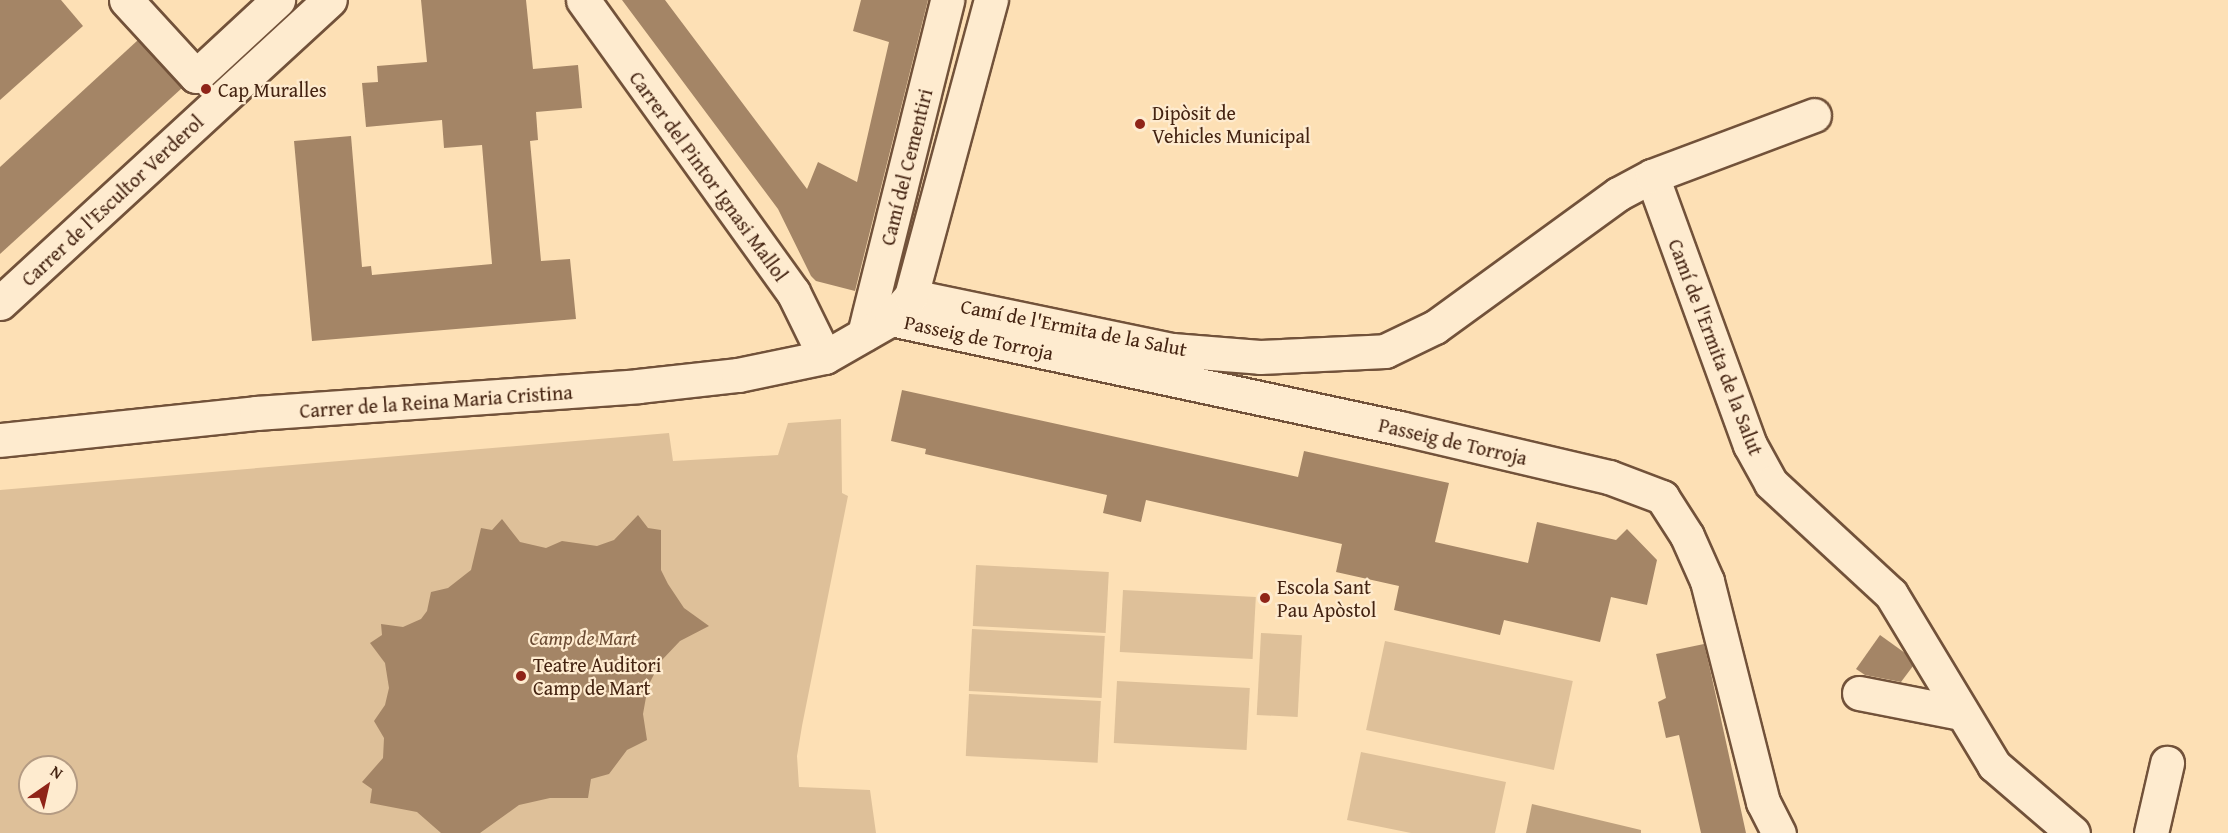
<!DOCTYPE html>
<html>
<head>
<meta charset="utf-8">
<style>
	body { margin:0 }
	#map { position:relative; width:2228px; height:833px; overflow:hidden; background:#fde0b5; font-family:"Gentium Book Plus",serif }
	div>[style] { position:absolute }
	.green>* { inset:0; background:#dec099; transform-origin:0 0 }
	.water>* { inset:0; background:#bea07d }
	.building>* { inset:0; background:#a48566 }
	.roads { filter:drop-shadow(2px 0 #72523a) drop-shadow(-2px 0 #72523a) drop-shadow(0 2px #72523a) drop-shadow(0 -2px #72523a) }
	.minor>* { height:33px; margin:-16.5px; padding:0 16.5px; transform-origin:16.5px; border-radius:16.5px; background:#feebcf }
	.dots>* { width:16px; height:16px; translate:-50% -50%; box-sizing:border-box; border:3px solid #feebcf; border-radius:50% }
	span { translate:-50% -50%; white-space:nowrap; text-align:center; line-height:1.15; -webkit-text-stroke:4.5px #feebcf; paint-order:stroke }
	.poi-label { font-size:20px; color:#442311 }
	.left { translate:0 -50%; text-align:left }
	.street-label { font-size:20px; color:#442311 }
	.park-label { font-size:20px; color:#6a4a33; font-style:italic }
	.north { position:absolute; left:18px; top:755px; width:60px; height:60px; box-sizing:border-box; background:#feebcf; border:2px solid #b49b83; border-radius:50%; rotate:34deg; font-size:16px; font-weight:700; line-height:24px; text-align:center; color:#442311 }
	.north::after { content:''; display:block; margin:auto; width:21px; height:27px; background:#8f2418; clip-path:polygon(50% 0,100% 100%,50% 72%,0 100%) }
</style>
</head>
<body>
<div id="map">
	<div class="green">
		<i style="clip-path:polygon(evenodd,841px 419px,842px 493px,848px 496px,802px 726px,797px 756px,799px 787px,870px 790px,876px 833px,0 833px,0 490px,669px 433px,673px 461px,778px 455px,788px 423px,841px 419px,30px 767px,66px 767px,66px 803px,30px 803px,30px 767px)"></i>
		<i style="left:976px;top:565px;width:133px;height:61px;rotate:3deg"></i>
		<i style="left:1123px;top:590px;width:133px;height:62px;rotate:3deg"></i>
		<i style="left:972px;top:629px;width:133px;height:62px;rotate:3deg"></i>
		<i style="left:1261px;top:633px;width:41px;height:82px;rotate:3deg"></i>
		<i style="left:1385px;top:641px;width:192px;height:91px;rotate:12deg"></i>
		<i style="left:1117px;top:681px;width:133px;height:62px;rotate:3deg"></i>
		<i style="left:969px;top:694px;width:132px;height:62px;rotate:3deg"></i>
		<i style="clip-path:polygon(1361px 752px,1506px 782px,1495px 833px,1411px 833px,1347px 820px)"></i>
	</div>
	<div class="water">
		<i style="clip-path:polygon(1532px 804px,1641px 830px,1641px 833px,1526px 833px)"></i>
	</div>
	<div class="building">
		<i style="clip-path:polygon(0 0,61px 0,83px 26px,0 100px)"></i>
		<i style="clip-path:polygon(421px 0,526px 0,533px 69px,578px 65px,582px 108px,536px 112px,538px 140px,530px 141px,541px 261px,570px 259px,576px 319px,312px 341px,294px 141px,351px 136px,362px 267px,371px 266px,372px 275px,492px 264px,482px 145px,444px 148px,442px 120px,366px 127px,362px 83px,378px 82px,377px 66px,427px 62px)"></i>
		<i style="clip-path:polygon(622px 0,665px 0,807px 189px,818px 162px,857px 182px,889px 42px,853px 31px,861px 0,928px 0,855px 291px,816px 281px,811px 276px,778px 209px)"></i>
		<i style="clip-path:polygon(138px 40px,182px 88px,0 254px,0 167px)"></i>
		<i style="clip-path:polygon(902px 390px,1298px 477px,1304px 451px,1449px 483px,1435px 542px,1528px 563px,1537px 522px,1616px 540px,1627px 529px,1657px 560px,1647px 605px,1611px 597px,1600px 642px,1504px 620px,1500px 635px,1394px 610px,1399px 586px,1336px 572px,1342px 544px,1146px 500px,1141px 522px,1103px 513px,1107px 495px,925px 454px,926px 449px,891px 441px)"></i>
		<i style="clip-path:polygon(638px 515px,648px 528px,661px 530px,661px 570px,668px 584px,684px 608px,709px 626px,680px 641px,661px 661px,648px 686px,643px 714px,647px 740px,627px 750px,609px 774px,591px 779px,588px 798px,550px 798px,519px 805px,480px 833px,441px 833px,417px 812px,370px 803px,372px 789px,362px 782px,383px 758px,384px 738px,374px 721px,385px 705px,389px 688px,385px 663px,370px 643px,382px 635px,381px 624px,403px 627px,421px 619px,427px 611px,431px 592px,448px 588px,471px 570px,481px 528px,492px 530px,502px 519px,520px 542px,546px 548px,562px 541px,597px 546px,614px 540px)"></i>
		<i style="clip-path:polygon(1880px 635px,1905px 653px,1913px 666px,1901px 682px,1865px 675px,1856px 669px)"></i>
		<i style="clip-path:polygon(1704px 644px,1710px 669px,1746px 833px,1701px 833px,1679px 735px,1666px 738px,1658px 702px,1666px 698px,1656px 654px)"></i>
	</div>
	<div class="roads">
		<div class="minor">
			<i style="left:126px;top:0;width:103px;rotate:47.4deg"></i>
			<i style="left:196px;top:76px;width:112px;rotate:-42.8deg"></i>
			<i style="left:583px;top:0;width:360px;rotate:54.3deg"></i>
			<i style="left:793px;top:292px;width:72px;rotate:63.8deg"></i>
			<i style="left:1652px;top:176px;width:286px;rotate:70deg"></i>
			<i style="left:1750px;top:445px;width:43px;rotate:61.1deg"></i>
			<i style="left:1771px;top:483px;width:163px;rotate:42.8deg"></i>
			<i style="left:1891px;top:594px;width:200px;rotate:58.9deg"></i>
			<i style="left:1994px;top:765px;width:104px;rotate:40.7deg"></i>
			<i style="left:911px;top:296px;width:267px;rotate:11.7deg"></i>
			<i style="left:1172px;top:350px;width:88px;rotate:4.5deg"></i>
			<i style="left:1260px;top:357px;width:125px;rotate:-2.7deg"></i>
			<i style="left:1385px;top:351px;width:55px;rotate:-25.6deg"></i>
			<i style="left:1435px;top:327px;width:226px;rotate:-36deg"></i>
			<i style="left:1618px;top:194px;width:38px;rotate:-28deg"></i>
			<i style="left:1652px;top:176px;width:173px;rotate:-20.6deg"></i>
			<i style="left:0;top:303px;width:448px;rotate:-42.6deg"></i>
			<i style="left:891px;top:319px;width:521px;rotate:12.09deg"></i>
			<i style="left:1400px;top:428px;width:215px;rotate:13.2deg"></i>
			<i style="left:1609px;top:477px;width:57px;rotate:20.7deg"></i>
			<i style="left:1662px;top:497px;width:46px;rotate:57.3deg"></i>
			<i style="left:1687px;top:536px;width:49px;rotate:66deg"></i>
			<i style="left:1707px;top:581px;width:228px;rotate:75.8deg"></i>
			<i style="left:1763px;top:802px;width:35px;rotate:63deg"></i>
			<i style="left:864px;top:334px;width:344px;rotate:-76deg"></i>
			<i style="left:0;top:440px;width:257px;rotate:-6deg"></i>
			<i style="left:256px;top:413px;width:383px;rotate:-4deg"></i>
			<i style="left:638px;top:386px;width:101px;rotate:-6.3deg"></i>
			<i style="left:738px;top:375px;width:89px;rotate:-11.7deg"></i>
			<i style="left:825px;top:357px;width:76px;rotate:-29.9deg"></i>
			<i style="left:891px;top:319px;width:30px;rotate:-49deg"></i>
			<i style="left:911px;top:296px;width:307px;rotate:-74.9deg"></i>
			<i style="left:1859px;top:693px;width:104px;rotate:11.1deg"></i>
			<i style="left:2151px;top:833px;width:72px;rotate:-77.1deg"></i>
		</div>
	</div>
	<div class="dots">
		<i style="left:206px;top:89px;background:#8f2418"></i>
		<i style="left:1140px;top:124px;background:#8f2418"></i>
		<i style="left:1265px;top:598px;background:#8f2418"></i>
		<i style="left:521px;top:676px;background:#8f2418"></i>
	</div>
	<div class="poi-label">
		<span class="left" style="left:218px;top:89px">Cap Muralles</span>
		<span class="left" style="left:1152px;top:124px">Dipòsit de<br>Vehicles Municipal</span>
		<span class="left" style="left:1277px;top:598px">Escola Sant<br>Pau Apòstol</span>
		<span class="left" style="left:533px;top:676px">Teatre Auditori<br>Camp de Mart</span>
	</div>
	<div class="street-label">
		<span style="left:906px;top:167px;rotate:-76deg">Camí del Cementiri</span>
		<span style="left:709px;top:176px;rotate:54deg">Carrer del Pintor Ignasi Mallol</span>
		<span style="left:112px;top:200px;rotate:-43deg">Carrer de l'Escultor Verderol</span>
		<span style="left:1074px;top:327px;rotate:11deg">Camí de l'Ermita de la Salut</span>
		<span style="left:979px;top:337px;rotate:12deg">Passeig de Torroja</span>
		<span style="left:1716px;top:347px;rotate:69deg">Camí de l'Ermita de la Salut</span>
		<span style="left:436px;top:401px;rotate:-4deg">Carrer de la Reina Maria Cristina</span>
		<span style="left:1453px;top:441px;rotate:13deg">Passeig de Torroja</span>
	</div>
	<div class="park-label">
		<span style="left:583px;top:637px">Camp de Mart</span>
	</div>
	<div class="north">N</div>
</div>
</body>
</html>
